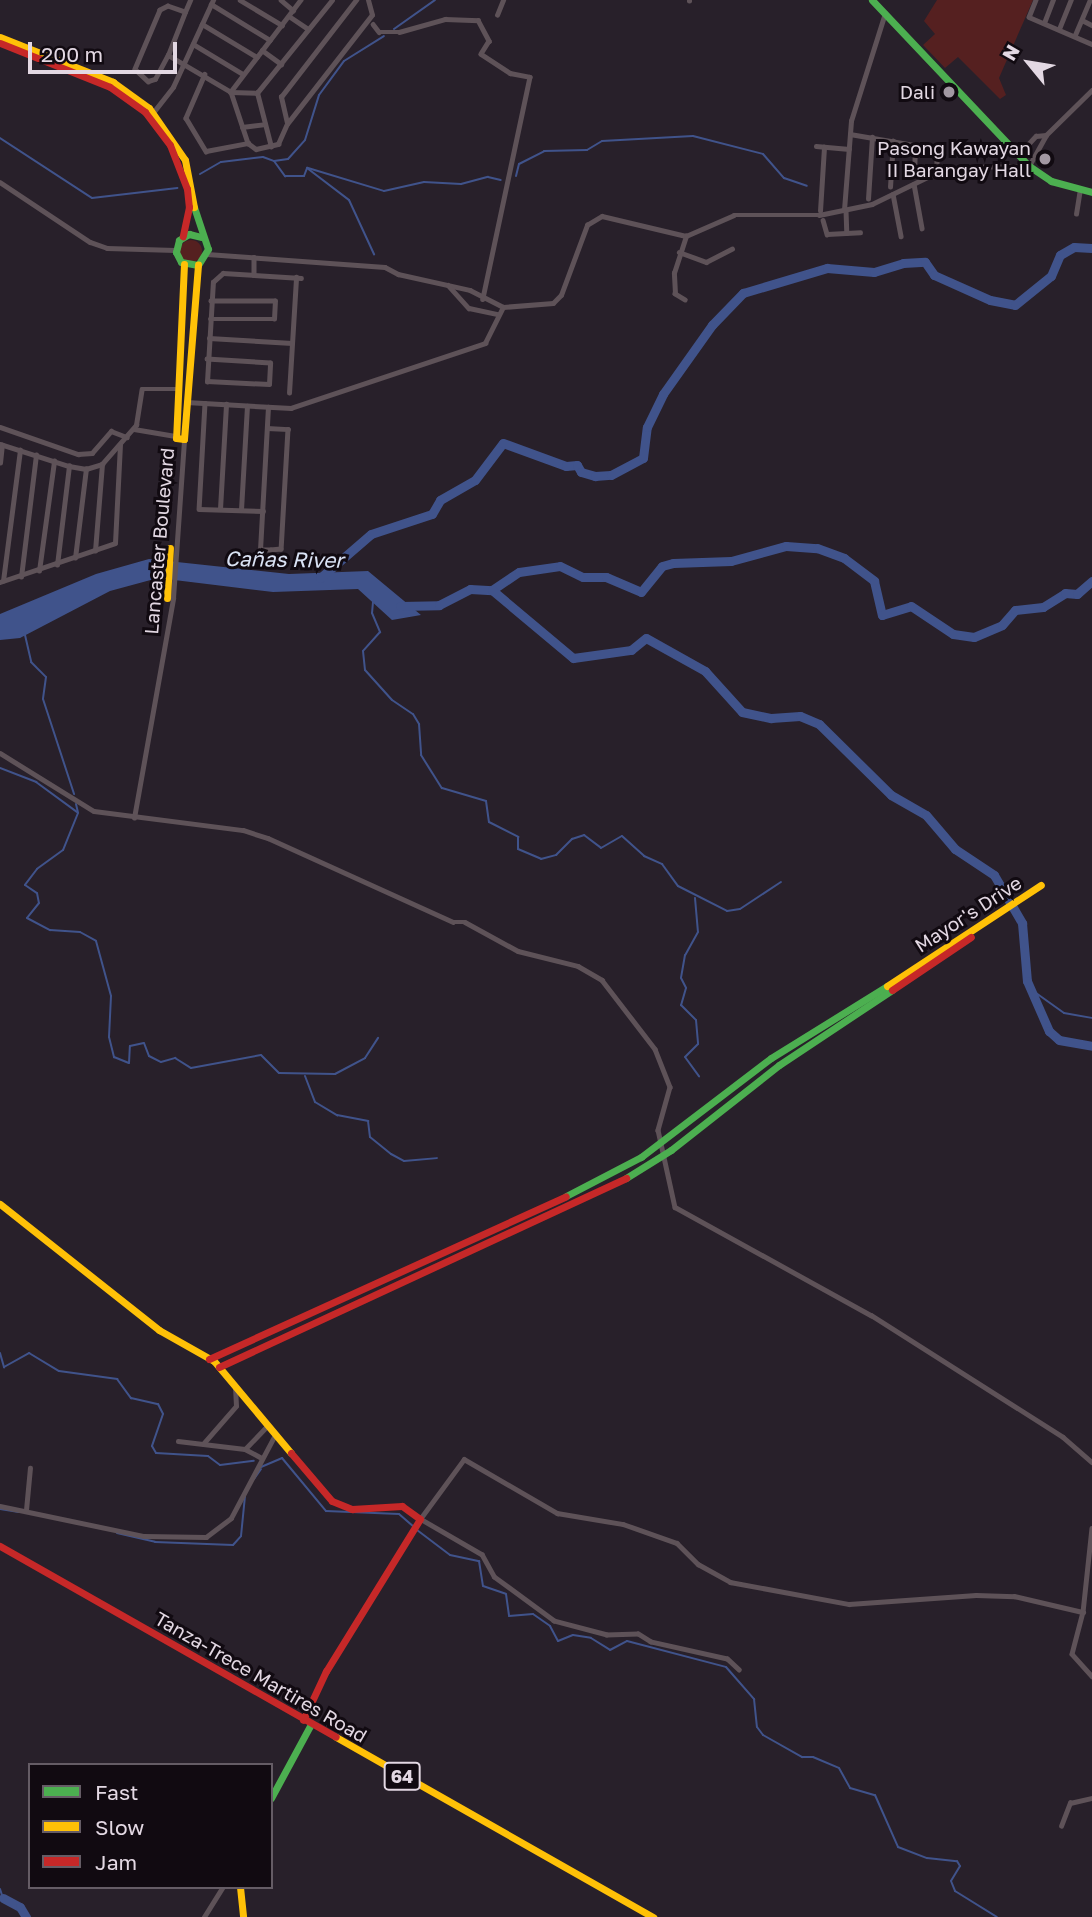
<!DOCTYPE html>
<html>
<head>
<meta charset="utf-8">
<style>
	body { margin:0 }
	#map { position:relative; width:1092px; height:1917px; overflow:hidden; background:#28202a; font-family:"Golos Text",sans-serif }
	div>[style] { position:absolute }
	.green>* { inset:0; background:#552020 }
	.round { border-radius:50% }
	.water>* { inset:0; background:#40538b }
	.stream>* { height:2px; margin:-1px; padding:0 1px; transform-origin:1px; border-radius:1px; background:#40538b }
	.river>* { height:9px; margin:-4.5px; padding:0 4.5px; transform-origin:4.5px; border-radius:4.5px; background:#40538b }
	.street>* { height:4.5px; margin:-2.25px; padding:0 2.25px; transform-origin:2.25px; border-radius:2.25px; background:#5e5258 }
	.fast>* { height:7px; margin:-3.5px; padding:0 3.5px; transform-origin:3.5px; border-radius:3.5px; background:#4caf50 }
	.slow>* { height:7px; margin:-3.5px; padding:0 3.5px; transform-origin:3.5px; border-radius:3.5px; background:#ffc107 }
	.jam>* { height:7px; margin:-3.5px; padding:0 3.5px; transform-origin:3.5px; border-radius:3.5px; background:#c62828 }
	.dots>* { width:19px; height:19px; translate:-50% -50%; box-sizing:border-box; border:4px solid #110a11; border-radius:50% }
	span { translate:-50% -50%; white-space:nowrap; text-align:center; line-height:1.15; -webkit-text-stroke:6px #110a11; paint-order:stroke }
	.shield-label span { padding:2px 5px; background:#110a11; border:2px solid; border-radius:5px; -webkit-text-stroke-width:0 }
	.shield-label { font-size:18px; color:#e3d8e3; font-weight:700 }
	.poi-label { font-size:19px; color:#e3d8e3 }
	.right { translate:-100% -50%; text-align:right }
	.street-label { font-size:19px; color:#e3d8e3 }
	.water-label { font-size:21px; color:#dae2f4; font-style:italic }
	.legend { position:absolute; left:28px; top:1763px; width:245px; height:126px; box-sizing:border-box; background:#110a11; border:2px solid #655c65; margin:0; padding:9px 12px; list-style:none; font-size:21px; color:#e3d8e3 }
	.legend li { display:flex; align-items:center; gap:14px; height:35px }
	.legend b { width:35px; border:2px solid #655c65 }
	.north { position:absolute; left:994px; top:28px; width:70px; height:70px; -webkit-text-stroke:5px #110a11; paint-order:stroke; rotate:300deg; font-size:19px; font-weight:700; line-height:28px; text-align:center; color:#e3d8e3 }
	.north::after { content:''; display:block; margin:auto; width:24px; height:32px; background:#e3d8e3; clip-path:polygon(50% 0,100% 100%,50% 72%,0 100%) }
	.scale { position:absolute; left:28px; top:42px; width:149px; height:32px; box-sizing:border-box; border:4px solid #e3d8e3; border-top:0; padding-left:9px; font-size:21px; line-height:24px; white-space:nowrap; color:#e3d8e3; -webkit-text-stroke:5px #110a11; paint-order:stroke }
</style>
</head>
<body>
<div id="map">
	<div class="green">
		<i style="clip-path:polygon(937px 0,1033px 0,999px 78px,1006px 95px,1000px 99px,958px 57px,945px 68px,923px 45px,935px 34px,924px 21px)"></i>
		<i class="round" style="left:180px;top:240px;width:22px;height:22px"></i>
	</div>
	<div class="water">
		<i style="clip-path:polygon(149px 559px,289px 574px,368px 571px,421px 615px,392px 620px,358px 589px,273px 592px,158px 578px,110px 591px,20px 638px,0 640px,0 614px,96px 574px)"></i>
	</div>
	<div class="stream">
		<i style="left:394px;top:29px;width:50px;rotate:-35.3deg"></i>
		<i style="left:0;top:138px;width:110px;rotate:33.1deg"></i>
		<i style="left:92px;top:198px;width:86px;rotate:-6.7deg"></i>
		<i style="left:274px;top:161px;width:14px;rotate:-8deg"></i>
		<i style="left:288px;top:159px;width:25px;rotate:-48deg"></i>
		<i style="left:305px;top:140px;width:47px;rotate:-72.7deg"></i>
		<i style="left:319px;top:95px;width:42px;rotate:-53.7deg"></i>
		<i style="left:344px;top:61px;width:47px;rotate:-32deg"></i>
		<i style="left:308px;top:168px;width:79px;rotate:16.8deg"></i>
		<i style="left:384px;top:191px;width:41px;rotate:-12.7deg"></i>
		<i style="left:424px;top:182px;width:37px;rotate:3deg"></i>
		<i style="left:461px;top:184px;width:28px;rotate:-15deg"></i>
		<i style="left:488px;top:177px;width:13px;rotate:13deg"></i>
		<i style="left:200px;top:174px;width:24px;rotate:-30deg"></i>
		<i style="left:221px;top:162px;width:42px;rotate:-6.8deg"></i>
		<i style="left:263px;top:157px;width:12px;rotate:20deg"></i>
		<i style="left:274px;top:161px;width:19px;rotate:54deg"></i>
		<i style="left:285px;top:176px;width:19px"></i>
		<i style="left:304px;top:176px;width:9px;rotate:-69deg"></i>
		<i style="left:307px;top:168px;width:53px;rotate:37.3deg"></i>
		<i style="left:349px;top:200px;width:60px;rotate:65.2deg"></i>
		<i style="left:516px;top:176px;width:12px;rotate:-76deg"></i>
		<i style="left:519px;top:164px;width:28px;rotate:-27deg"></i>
		<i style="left:544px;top:151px;width:43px;rotate:-1.3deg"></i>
		<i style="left:587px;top:150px;width:17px;rotate:-31deg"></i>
		<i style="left:602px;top:141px;width:91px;rotate:-3.1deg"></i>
		<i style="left:693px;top:136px;width:72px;rotate:14.4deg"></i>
		<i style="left:763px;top:154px;width:32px;rotate:49deg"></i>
		<i style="left:784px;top:178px;width:24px;rotate:19deg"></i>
		<i style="left:373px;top:602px;width:11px;rotate:95deg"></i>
		<i style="left:372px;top:613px;width:21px;rotate:67deg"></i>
		<i style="left:380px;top:632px;width:25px;rotate:132deg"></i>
		<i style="left:363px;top:651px;width:19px;rotate:84deg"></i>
		<i style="left:365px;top:670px;width:40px;rotate:48deg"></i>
		<i style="left:392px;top:700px;width:25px;rotate:34deg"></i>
		<i style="left:413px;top:714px;width:12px;rotate:59deg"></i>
		<i style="left:419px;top:724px;width:31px;rotate:86deg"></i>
		<i style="left:421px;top:755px;width:39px;rotate:58deg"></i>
		<i style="left:442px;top:788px;width:46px;rotate:16.5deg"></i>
		<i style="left:486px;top:801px;width:21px;rotate:82deg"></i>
		<i style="left:489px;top:822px;width:33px;rotate:27deg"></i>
		<i style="left:518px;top:837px;width:12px;rotate:90deg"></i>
		<i style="left:518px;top:849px;width:25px;rotate:23deg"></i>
		<i style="left:541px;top:859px;width:16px;rotate:-15deg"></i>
		<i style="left:556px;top:855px;width:23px;rotate:-45deg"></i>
		<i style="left:572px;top:839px;width:13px;rotate:-18deg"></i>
		<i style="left:584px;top:835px;width:21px;rotate:37deg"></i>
		<i style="left:601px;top:848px;width:24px;rotate:-30deg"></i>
		<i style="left:622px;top:836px;width:30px;rotate:42deg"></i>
		<i style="left:644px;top:856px;width:20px;rotate:24deg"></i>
		<i style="left:662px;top:864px;width:27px;rotate:54deg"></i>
		<i style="left:678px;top:886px;width:55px;rotate:27deg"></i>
		<i style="left:727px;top:911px;width:13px;rotate:-9deg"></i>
		<i style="left:740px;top:909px;width:49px;rotate:-33.4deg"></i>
		<i style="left:25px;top:635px;width:28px;rotate:77deg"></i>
		<i style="left:31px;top:662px;width:21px;rotate:45deg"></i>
		<i style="left:46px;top:677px;width:22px;rotate:98deg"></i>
		<i style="left:43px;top:699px;width:100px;rotate:71.9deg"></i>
		<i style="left:0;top:768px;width:39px;rotate:21deg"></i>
		<i style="left:36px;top:782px;width:51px;rotate:36.2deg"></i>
		<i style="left:76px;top:804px;width:9px;rotate:77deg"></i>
		<i style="left:78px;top:813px;width:40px;rotate:112deg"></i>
		<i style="left:63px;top:850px;width:32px;rotate:144deg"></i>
		<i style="left:37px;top:869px;width:20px;rotate:127deg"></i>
		<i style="left:25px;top:885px;width:14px;rotate:34deg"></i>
		<i style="left:37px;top:893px;width:10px;rotate:79deg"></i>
		<i style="left:39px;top:903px;width:19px;rotate:129deg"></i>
		<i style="left:27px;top:918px;width:26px;rotate:28deg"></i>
		<i style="left:50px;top:930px;width:30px;rotate:4deg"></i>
		<i style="left:80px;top:932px;width:18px;rotate:29deg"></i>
		<i style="left:96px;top:941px;width:57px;rotate:74.7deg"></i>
		<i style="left:111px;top:996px;width:41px;rotate:92.8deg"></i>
		<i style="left:109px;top:1037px;width:21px;rotate:76deg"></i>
		<i style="left:114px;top:1057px;width:16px;rotate:22deg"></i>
		<i style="left:129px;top:1063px;width:17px;rotate:-87deg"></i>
		<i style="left:130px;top:1046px;width:14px;rotate:-12deg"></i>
		<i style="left:144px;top:1043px;width:14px;rotate:69deg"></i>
		<i style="left:149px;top:1056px;width:13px;rotate:27deg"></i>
		<i style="left:161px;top:1062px;width:15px;rotate:-16deg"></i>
		<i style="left:175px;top:1058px;width:19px;rotate:32deg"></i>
		<i style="left:191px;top:1068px;width:71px;rotate:-10.5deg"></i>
		<i style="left:261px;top:1055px;width:25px;rotate:45deg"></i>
		<i style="left:279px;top:1073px;width:56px;rotate:1deg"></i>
		<i style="left:335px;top:1074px;width:34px;rotate:-28deg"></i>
		<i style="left:365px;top:1058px;width:24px;rotate:-57deg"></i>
		<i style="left:695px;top:898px;width:34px;rotate:85deg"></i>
		<i style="left:698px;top:932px;width:26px;rotate:119deg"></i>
		<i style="left:685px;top:955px;width:23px;rotate:100deg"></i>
		<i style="left:681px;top:978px;width:11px;rotate:63deg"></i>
		<i style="left:686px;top:988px;width:18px;rotate:106deg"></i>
		<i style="left:681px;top:1005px;width:21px;rotate:45deg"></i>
		<i style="left:696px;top:1020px;width:24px;rotate:85deg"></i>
		<i style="left:698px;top:1044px;width:18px;rotate:135deg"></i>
		<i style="left:685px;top:1057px;width:24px;rotate:54deg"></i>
		<i style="left:1029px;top:988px;width:43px;rotate:35.5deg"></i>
		<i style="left:1064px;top:1013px;width:28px;rotate:10deg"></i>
		<i style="left:305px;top:1076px;width:28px;rotate:69deg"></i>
		<i style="left:315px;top:1102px;width:26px;rotate:31deg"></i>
		<i style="left:337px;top:1115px;width:32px;rotate:11deg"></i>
		<i style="left:368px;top:1121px;width:16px;rotate:83deg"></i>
		<i style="left:370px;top:1137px;width:27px;rotate:39deg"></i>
		<i style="left:391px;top:1154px;width:15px;rotate:28deg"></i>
		<i style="left:404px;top:1161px;width:33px;rotate:-5deg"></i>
		<i style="left:0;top:1353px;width:15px;rotate:74deg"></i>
		<i style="left:4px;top:1367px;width:29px;rotate:-29deg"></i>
		<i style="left:29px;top:1353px;width:35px;rotate:31deg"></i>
		<i style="left:59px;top:1371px;width:59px;rotate:7.9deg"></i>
		<i style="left:117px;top:1379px;width:24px;rotate:54deg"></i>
		<i style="left:131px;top:1398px;width:28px;rotate:13deg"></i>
		<i style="left:158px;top:1404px;width:11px;rotate:63deg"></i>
		<i style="left:163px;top:1414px;width:34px;rotate:109deg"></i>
		<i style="left:152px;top:1446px;width:8px;rotate:60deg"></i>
		<i style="left:156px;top:1453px;width:52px;rotate:3.3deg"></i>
		<i style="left:208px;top:1456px;width:15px;rotate:37deg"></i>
		<i style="left:220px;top:1465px;width:34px;rotate:-7deg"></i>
		<i style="left:261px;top:1467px;width:23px;rotate:-23deg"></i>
		<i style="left:282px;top:1458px;width:69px;rotate:50.3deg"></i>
		<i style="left:326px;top:1511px;width:73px;rotate:2.4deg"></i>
		<i style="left:399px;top:1514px;width:18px;rotate:41deg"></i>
		<i style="left:254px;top:1479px;width:12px;rotate:-55deg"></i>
		<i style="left:0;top:1509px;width:19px;rotate:9deg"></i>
		<i style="left:417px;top:1530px;width:41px;rotate:37.1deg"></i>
		<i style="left:450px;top:1555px;width:30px;rotate:12deg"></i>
		<i style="left:479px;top:1561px;width:25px;rotate:81deg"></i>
		<i style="left:483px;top:1586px;width:24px;rotate:19deg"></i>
		<i style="left:506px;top:1594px;width:22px;rotate:82deg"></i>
		<i style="left:509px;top:1616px;width:24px;rotate:-5deg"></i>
		<i style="left:533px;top:1614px;width:21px;rotate:35deg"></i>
		<i style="left:550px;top:1626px;width:17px;rotate:62deg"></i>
		<i style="left:558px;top:1641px;width:16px;rotate:-22deg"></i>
		<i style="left:573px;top:1635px;width:18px;rotate:9deg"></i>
		<i style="left:591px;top:1638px;width:22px;rotate:32deg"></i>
		<i style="left:610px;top:1650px;width:19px;rotate:-28deg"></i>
		<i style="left:627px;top:1641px;width:102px;rotate:14.7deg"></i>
		<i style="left:726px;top:1667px;width:43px;rotate:48.8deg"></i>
		<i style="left:754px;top:1699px;width:28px;rotate:84deg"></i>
		<i style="left:757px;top:1727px;width:10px;rotate:53deg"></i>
		<i style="left:763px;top:1735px;width:45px;rotate:29.4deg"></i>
		<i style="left:802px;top:1757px;width:11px"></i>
		<i style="left:813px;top:1757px;width:28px;rotate:23deg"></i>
		<i style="left:839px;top:1768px;width:23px;rotate:61deg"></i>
		<i style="left:850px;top:1788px;width:26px;rotate:16deg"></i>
		<i style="left:875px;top:1795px;width:57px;rotate:66.1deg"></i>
		<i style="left:898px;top:1847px;width:31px;rotate:21deg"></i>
		<i style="left:927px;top:1858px;width:30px;rotate:6deg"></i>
		<i style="left:957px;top:1861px;width:6px;rotate:59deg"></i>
		<i style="left:960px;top:1866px;width:17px;rotate:121deg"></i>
		<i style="left:951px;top:1881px;width:11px;rotate:68deg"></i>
		<i style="left:955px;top:1891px;width:49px;rotate:31.8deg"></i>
		<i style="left:117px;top:1533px;width:39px;rotate:13deg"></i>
		<i style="left:155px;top:1542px;width:78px;rotate:2.2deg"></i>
		<i style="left:233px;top:1545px;width:12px;rotate:-48deg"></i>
		<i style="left:241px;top:1536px;width:40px;rotate:-84.3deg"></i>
		<i style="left:0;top:1889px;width:9px;rotate:72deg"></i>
	</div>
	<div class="river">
		<i style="left:320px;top:578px;width:67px;rotate:-40.8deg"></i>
		<i style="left:371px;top:534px;width:64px;rotate:-18.2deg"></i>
		<i style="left:432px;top:514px;width:16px;rotate:-60deg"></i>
		<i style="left:440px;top:500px;width:40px;rotate:-29.7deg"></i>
		<i style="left:475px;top:480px;width:46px;rotate:-52.9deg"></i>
		<i style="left:503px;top:443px;width:67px;rotate:20.1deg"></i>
		<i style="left:566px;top:466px;width:11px;rotate:-5deg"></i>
		<i style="left:577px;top:465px;width:8px;rotate:60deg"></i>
		<i style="left:581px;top:472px;width:15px;rotate:16deg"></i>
		<i style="left:595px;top:476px;width:16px;rotate:-4deg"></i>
		<i style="left:611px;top:475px;width:36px;rotate:-28deg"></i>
		<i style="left:643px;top:458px;width:31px;rotate:-83deg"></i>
		<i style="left:647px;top:427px;width:37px;rotate:-64deg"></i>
		<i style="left:663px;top:394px;width:85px;rotate:-54.6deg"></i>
		<i style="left:712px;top:325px;width:45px;rotate:-45.9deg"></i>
		<i style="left:743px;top:293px;width:88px;rotate:-16.6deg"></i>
		<i style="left:827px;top:268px;width:47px;rotate:4.9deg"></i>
		<i style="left:874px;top:272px;width:30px;rotate:-17deg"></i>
		<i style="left:903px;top:263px;width:22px;rotate:-3deg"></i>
		<i style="left:925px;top:262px;width:16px;rotate:55deg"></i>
		<i style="left:934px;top:275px;width:61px;rotate:24.1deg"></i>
		<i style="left:990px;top:300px;width:25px;rotate:11deg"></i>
		<i style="left:1015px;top:305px;width:46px;rotate:-38.9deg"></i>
		<i style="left:1051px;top:276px;width:23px;rotate:-67deg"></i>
		<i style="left:1060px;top:255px;width:16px;rotate:-30deg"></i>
		<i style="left:1074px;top:247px;width:18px;rotate:3deg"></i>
		<i style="left:492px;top:590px;width:32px;rotate:-34deg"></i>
		<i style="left:519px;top:572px;width:41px;rotate:-8.3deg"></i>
		<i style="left:560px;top:566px;width:25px;rotate:26deg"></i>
		<i style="left:583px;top:577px;width:23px"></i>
		<i style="left:606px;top:577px;width:38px;rotate:23deg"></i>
		<i style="left:641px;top:592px;width:33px;rotate:-51deg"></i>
		<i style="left:662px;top:566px;width:11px;rotate:-15deg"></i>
		<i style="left:673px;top:563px;width:58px;rotate:-2deg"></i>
		<i style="left:731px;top:561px;width:57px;rotate:-15.3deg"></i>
		<i style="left:786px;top:546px;width:31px;rotate:4deg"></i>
		<i style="left:817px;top:548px;width:29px;rotate:20deg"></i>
		<i style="left:844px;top:558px;width:38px;rotate:37deg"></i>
		<i style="left:874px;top:581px;width:35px;rotate:77deg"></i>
		<i style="left:882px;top:615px;width:30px;rotate:-17deg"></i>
		<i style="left:911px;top:606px;width:50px;rotate:33.7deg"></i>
		<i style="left:953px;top:634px;width:21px;rotate:8deg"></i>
		<i style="left:974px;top:637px;width:30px;rotate:-23deg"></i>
		<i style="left:1002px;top:625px;width:20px;rotate:-49deg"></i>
		<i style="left:1015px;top:610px;width:28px;rotate:-6deg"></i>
		<i style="left:1043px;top:607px;width:26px;rotate:-32deg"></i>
		<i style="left:1065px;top:593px;width:12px;rotate:5deg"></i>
		<i style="left:1077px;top:594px;width:20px;rotate:-41deg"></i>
		<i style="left:400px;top:606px;width:39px;rotate:-1deg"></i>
		<i style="left:439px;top:605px;width:35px;rotate:-27deg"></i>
		<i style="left:470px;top:589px;width:22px;rotate:3deg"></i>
		<i style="left:492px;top:590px;width:106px;rotate:40deg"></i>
		<i style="left:573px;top:658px;width:59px;rotate:-7.9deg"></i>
		<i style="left:631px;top:650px;width:19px;rotate:-39deg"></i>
		<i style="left:646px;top:638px;width:68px;rotate:29.2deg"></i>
		<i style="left:705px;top:671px;width:55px;rotate:47.9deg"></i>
		<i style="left:742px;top:712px;width:30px;rotate:12deg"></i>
		<i style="left:771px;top:718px;width:29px;rotate:-4deg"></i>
		<i style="left:800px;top:716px;width:21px;rotate:23deg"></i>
		<i style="left:819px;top:724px;width:101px;rotate:44.6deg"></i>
		<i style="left:891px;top:795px;width:40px;rotate:29.7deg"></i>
		<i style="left:926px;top:815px;width:45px;rotate:49.5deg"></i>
		<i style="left:955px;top:849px;width:47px;rotate:33.7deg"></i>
		<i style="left:994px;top:875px;width:56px;rotate:59.7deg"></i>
		<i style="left:1022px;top:923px;width:58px;rotate:85.1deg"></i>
		<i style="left:1027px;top:981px;width:55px;rotate:66.3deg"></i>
		<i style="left:1049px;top:1031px;width:13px;rotate:42deg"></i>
		<i style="left:1059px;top:1040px;width:34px;rotate:10deg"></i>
		<i style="left:3px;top:1898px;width:19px;rotate:28deg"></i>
		<i style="left:20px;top:1907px;width:12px;rotate:59deg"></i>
	</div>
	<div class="street">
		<i style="left:240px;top:0;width:49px;rotate:30.8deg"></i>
		<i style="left:281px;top:0;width:16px;rotate:40deg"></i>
		<i style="left:301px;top:0;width:116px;rotate:127.3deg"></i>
		<i style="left:231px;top:92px;width:54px;rotate:71.6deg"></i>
		<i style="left:248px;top:143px;width:10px;rotate:37deg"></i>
		<i style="left:256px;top:149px;width:23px;rotate:-13deg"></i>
		<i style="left:278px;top:144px;width:22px;rotate:-66deg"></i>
		<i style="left:287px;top:124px;width:138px;rotate:-52.1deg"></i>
		<i style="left:372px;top:15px;width:16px;rotate:-105deg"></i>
		<i style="left:1036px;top:0;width:18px;rotate:112deg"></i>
		<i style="left:1029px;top:17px;width:69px;rotate:23.2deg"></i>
		<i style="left:689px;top:1px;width:1px;rotate:-90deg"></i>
		<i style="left:211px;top:4px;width:69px;rotate:31.4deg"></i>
		<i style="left:185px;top:12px;width:18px;rotate:-161deg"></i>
		<i style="left:168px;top:6px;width:9px;rotate:153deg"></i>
		<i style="left:160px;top:10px;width:64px;rotate:113deg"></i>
		<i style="left:135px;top:69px;width:18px;rotate:43deg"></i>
		<i style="left:148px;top:81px;width:7px;rotate:-16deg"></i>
		<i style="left:155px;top:79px;width:27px;rotate:-62deg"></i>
		<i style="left:168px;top:55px;width:46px;rotate:-68.4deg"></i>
		<i style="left:185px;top:12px;width:13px;rotate:-67deg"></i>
		<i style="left:497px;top:15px;width:16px;rotate:-68deg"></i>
		<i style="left:289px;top:16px;width:23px;rotate:34deg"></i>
		<i style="left:1082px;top:20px;width:11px;rotate:27deg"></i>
		<i style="left:1044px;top:23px;width:25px;rotate:-69deg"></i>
		<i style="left:202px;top:24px;width:64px;rotate:31deg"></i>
		<i style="left:373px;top:24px;width:10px;rotate:53deg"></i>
		<i style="left:379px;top:32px;width:20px"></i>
		<i style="left:399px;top:32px;width:48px;rotate:-15.8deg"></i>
		<i style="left:445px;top:19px;width:33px;rotate:2deg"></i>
		<i style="left:478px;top:20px;width:24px;rotate:62deg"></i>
		<i style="left:489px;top:41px;width:15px;rotate:122deg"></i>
		<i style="left:481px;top:54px;width:35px;rotate:33deg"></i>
		<i style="left:510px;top:73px;width:20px;rotate:11deg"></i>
		<i style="left:530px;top:77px;width:227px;rotate:102deg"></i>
		<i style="left:1059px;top:29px;width:31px;rotate:-68deg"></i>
		<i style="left:1075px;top:35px;width:38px;rotate:-67deg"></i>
		<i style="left:193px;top:44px;width:58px;rotate:31deg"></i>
		<i style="left:262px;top:50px;width:24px;rotate:36deg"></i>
		<i style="left:168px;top:55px;width:73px;rotate:30.4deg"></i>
		<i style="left:231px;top:92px;width:26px;rotate:2deg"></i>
		<i style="left:205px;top:74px;width:48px;rotate:113.4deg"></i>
		<i style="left:186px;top:118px;width:39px;rotate:59deg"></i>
		<i style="left:206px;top:151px;width:43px;rotate:-10.8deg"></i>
		<i style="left:152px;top:114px;width:34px;rotate:-52deg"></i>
		<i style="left:173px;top:87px;width:96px;rotate:-65.3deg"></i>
		<i style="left:287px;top:123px;width:27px;rotate:-103deg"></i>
		<i style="left:281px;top:97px;width:123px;rotate:-52.3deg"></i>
		<i style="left:242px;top:127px;width:23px;rotate:-7deg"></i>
		<i style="left:850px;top:134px;width:88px;rotate:9.8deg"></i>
		<i style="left:937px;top:149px;width:17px;rotate:90deg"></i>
		<i style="left:816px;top:146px;width:33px;rotate:5deg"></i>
		<i style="left:271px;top:147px;width:56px;rotate:-104.5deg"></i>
		<i style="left:257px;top:93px;width:119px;rotate:-51.1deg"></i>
		<i style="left:1018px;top:155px;width:26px;rotate:-47deg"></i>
		<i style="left:1036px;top:136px;width:10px;rotate:-6deg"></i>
		<i style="left:914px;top:175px;width:30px;rotate:-88deg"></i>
		<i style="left:0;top:182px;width:108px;rotate:33.7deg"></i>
		<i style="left:90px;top:242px;width:18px;rotate:19deg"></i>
		<i style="left:107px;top:248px;width:68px;rotate:1.7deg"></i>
		<i style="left:914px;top:184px;width:45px;rotate:79.7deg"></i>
		<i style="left:890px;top:187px;width:46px;rotate:-86.3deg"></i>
		<i style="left:893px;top:194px;width:43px;rotate:79.2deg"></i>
		<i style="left:868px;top:199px;width:62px;rotate:-86.3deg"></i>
		<i style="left:844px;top:210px;width:89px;rotate:-85.5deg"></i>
		<i style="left:851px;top:121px;width:113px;rotate:-72.5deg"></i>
		<i style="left:846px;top:210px;width:23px;rotate:88deg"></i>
		<i style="left:820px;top:211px;width:64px;rotate:-86.4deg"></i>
		<i style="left:1076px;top:214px;width:24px;rotate:-81deg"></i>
		<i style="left:823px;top:220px;width:15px;rotate:74deg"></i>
		<i style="left:827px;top:234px;width:33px;rotate:-3deg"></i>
		<i style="left:679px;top:252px;width:29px;rotate:20deg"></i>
		<i style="left:706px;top:262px;width:29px;rotate:-27deg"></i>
		<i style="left:207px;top:254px;width:178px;rotate:4.2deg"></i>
		<i style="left:385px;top:267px;width:15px;rotate:28deg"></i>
		<i style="left:398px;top:274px;width:74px;rotate:12.5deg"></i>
		<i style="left:470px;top:290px;width:37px;rotate:27deg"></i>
		<i style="left:254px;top:257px;width:18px;rotate:90deg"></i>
		<i style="left:448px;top:285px;width:31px;rotate:48deg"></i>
		<i style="left:469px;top:308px;width:30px;rotate:12deg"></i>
		<i style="left:685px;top:300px;width:12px;rotate:-149deg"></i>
		<i style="left:675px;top:294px;width:21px;rotate:-93deg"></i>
		<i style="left:674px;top:273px;width:39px;rotate:-72deg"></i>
		<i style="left:210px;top:319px;width:64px"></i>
		<i style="left:274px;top:319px;width:18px;rotate:-87deg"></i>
		<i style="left:275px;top:301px;width:64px;rotate:180deg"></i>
		<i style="left:209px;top:338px;width:83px;rotate:3.4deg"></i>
		<i style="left:207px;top:381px;width:62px;rotate:2.8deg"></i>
		<i style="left:269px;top:384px;width:21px;rotate:-87deg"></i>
		<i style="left:270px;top:363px;width:63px;rotate:-176.4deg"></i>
		<i style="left:207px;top:382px;width:100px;rotate:-86.6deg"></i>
		<i style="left:213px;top:282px;width:13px;rotate:-42deg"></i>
		<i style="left:223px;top:273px;width:78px;rotate:3.7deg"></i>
		<i style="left:289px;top:393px;width:116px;rotate:-86.5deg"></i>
		<i style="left:186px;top:402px;width:105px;rotate:3.3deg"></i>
		<i style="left:291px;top:408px;width:205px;rotate:-18.5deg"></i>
		<i style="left:485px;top:343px;width:40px;rotate:-63.4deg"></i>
		<i style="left:503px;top:307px;width:50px;rotate:-4.6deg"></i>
		<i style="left:553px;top:303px;width:11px;rotate:-45deg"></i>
		<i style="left:561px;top:295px;width:75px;rotate:-69.6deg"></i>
		<i style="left:587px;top:225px;width:17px;rotate:-31deg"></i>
		<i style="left:602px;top:216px;width:86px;rotate:13.4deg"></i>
		<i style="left:686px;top:236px;width:52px;rotate:-23.6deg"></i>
		<i style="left:734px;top:215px;width:85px"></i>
		<i style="left:819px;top:215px;width:54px;rotate:-11.7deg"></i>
		<i style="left:872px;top:204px;width:76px;rotate:-25.9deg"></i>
		<i style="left:940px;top:171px;width:22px;rotate:-10deg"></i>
		<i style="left:962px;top:167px;width:67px;rotate:-0.9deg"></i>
		<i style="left:1029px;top:166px;width:35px;rotate:-61deg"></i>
		<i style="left:1046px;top:135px;width:64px;rotate:-44.4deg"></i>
		<i style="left:205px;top:403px;width:106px;rotate:93.2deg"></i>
		<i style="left:199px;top:509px;width:64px;rotate:1.8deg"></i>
		<i style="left:0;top:427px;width:83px;rotate:19.1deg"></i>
		<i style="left:78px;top:454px;width:14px;rotate:-4deg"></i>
		<i style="left:92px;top:453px;width:29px;rotate:-49deg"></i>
		<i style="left:111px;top:431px;width:17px;rotate:21deg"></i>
		<i style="left:267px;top:428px;width:21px;rotate:3deg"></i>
		<i style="left:288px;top:429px;width:120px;rotate:93.3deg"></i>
		<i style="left:281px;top:549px;width:10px;rotate:174deg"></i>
		<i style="left:271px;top:550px;width:11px;rotate:180deg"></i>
		<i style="left:260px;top:550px;width:143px;rotate:-86.8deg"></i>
		<i style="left:134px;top:429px;width:43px;rotate:9.5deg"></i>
		<i style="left:0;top:444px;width:72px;rotate:17.7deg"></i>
		<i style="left:69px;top:466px;width:17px;rotate:10deg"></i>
		<i style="left:86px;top:469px;width:17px;rotate:-17deg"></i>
		<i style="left:102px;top:464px;width:52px;rotate:-48.9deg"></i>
		<i style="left:136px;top:425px;width:36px;rotate:-81deg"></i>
		<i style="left:142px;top:389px;width:37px"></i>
		<i style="left:0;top:463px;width:18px;rotate:-84deg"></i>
		<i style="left:220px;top:509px;width:105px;rotate:-86.7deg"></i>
		<i style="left:241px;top:510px;width:104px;rotate:-86.7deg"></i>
		<i style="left:95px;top:551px;width:87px;rotate:-85.4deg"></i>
		<i style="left:75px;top:558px;width:90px;rotate:-83deg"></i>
		<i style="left:57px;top:565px;width:100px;rotate:-83.1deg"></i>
		<i style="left:39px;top:571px;width:111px;rotate:-82.2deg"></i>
		<i style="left:21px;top:577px;width:123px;rotate:-83deg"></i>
		<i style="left:3px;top:581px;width:132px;rotate:-82.6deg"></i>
		<i style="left:0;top:582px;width:121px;rotate:-18.7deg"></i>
		<i style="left:115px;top:543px;width:98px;rotate:-87.1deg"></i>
		<i style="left:0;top:753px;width:110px;rotate:31.7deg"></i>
		<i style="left:94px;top:811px;width:150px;rotate:7.3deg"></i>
		<i style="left:243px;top:830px;width:26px;rotate:18deg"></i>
		<i style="left:268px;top:838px;width:203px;rotate:24.4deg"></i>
		<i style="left:453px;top:922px;width:12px"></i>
		<i style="left:465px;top:922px;width:60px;rotate:28.7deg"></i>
		<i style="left:518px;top:951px;width:62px;rotate:14deg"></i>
		<i style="left:578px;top:966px;width:28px;rotate:30deg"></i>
		<i style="left:602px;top:980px;width:87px;rotate:52.5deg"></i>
		<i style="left:655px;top:1049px;width:41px;rotate:68.5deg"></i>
		<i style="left:670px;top:1087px;width:45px;rotate:105.6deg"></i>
		<i style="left:658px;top:1130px;width:79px;rotate:77.6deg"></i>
		<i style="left:675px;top:1207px;width:224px;rotate:28.9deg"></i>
		<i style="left:871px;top:1315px;width:227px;rotate:32.4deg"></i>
		<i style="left:1063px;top:1437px;width:38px;rotate:41deg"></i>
		<i style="left:134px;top:818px;width:223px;rotate:-79.9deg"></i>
		<i style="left:173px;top:598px;width:159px;rotate:-86deg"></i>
		<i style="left:178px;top:1441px;width:67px;rotate:6.8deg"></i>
		<i style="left:245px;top:1449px;width:17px;rotate:28deg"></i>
		<i style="left:203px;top:1444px;width:50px;rotate:-49deg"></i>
		<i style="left:236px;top:1406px;width:20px;rotate:-93deg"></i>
		<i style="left:245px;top:1449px;width:32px;rotate:-46deg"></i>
		<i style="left:0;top:1506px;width:147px;rotate:11.8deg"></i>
		<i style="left:144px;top:1536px;width:62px;rotate:0.9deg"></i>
		<i style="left:206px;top:1537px;width:31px;rotate:-37deg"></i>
		<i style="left:231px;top:1518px;width:94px;rotate:-62.1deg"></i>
		<i style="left:26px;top:1510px;width:42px;rotate:-84.6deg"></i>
		<i style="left:1092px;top:1528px;width:84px;rotate:96.1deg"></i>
		<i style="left:1083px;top:1612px;width:43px;rotate:104.7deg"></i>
		<i style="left:1072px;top:1654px;width:30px;rotate:48deg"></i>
		<i style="left:739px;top:1670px;width:16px;rotate:-137deg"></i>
		<i style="left:727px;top:1659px;width:78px;rotate:-167.4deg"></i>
		<i style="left:651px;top:1642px;width:15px;rotate:-148deg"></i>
		<i style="left:638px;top:1634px;width:31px;rotate:178deg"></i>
		<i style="left:607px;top:1635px;width:55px;rotate:-165.2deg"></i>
		<i style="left:554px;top:1621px;width:74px;rotate:-143.7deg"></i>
		<i style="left:494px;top:1577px;width:25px;rotate:-119deg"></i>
		<i style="left:482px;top:1555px;width:72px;rotate:-149.9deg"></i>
		<i style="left:420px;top:1519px;width:74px;rotate:-53.7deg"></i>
		<i style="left:464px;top:1459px;width:108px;rotate:30.1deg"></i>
		<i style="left:557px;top:1513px;width:67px;rotate:9.5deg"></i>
		<i style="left:623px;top:1524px;width:57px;rotate:19.4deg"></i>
		<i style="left:677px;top:1543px;width:30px;rotate:45deg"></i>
		<i style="left:698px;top:1564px;width:37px;rotate:29deg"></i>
		<i style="left:730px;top:1582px;width:121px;rotate:10.5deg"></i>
		<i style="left:849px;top:1604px;width:127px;rotate:-4.1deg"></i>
		<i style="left:976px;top:1595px;width:38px;rotate:2deg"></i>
		<i style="left:1014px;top:1596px;width:71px;rotate:13.1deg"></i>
		<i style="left:1061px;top:1826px;width:25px;rotate:-69deg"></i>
		<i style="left:1070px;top:1803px;width:23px;rotate:-13deg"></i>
		<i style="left:204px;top:1917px;width:36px;rotate:-58deg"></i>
	</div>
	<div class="fast">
		<i style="left:872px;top:0;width:228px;rotate:46.6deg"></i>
		<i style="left:1029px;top:166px;width:27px;rotate:34deg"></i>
		<i style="left:1051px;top:181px;width:42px;rotate:15deg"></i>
		<i style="left:194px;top:207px;width:44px;rotate:71.6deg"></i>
		<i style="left:208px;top:249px;width:19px;rotate:122deg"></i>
		<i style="left:198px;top:265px;width:17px;rotate:-170deg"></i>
		<i style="left:181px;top:262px;width:11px;rotate:-117deg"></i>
		<i style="left:176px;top:252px;width:12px;rotate:-76deg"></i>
		<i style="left:179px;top:240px;width:12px;rotate:-31deg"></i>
		<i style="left:189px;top:234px;width:12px;rotate:14deg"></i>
		<i style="left:626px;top:1178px;width:53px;rotate:-31.9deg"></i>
		<i style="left:671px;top:1150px;width:137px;rotate:-38.2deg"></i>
		<i style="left:779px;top:1065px;width:136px;rotate:-33.6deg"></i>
		<i style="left:566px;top:1196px;width:85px;rotate:-27.5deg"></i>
		<i style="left:641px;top:1157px;width:163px;rotate:-37.3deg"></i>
		<i style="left:771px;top:1058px;width:137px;rotate:-31.8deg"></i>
		<i style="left:271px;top:1798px;width:84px;rotate:-61.6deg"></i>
	</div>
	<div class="slow">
		<i style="left:0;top:37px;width:122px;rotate:21.7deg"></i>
		<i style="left:113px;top:82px;width:44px;rotate:35.8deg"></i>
		<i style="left:149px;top:108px;width:63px;rotate:55.3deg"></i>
		<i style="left:185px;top:160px;width:48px;rotate:79.2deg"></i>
		<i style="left:184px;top:264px;width:174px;rotate:92.6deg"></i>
		<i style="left:176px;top:438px;width:8px;rotate:7deg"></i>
		<i style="left:184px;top:439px;width:175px;rotate:-85.4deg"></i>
		<i style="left:167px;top:598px;width:50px;rotate:-86.6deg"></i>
		<i style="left:887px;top:986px;width:184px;rotate:-33.3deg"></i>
		<i style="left:0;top:1204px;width:203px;rotate:38.4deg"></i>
		<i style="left:159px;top:1330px;width:63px;rotate:29.4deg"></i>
		<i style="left:214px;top:1361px;width:120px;rotate:50.1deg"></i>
		<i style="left:336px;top:1737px;width:365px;rotate:29.6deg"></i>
		<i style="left:240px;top:1887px;width:30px;rotate:84deg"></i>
	</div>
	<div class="jam">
		<i style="left:0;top:43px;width:118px;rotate:21.8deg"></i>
		<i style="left:110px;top:87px;width:43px;rotate:35.5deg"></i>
		<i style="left:145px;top:112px;width:41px;rotate:52.9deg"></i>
		<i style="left:170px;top:145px;width:47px;rotate:68.9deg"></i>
		<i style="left:187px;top:189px;width:18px;rotate:84deg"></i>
		<i style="left:189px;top:207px;width:30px;rotate:102deg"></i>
		<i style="left:892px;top:990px;width:95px;rotate:-33.9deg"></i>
		<i style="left:209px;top:1359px;width:392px;rotate:-24.5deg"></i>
		<i style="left:219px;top:1367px;width:449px;rotate:-24.9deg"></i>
		<i style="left:291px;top:1453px;width:63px;rotate:49.5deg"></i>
		<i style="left:332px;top:1501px;width:22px;rotate:22deg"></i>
		<i style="left:352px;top:1509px;width:50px;rotate:-3.4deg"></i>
		<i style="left:402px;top:1506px;width:22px;rotate:36deg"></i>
		<i style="left:420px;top:1519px;width:179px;rotate:121.7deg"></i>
		<i style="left:326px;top:1671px;width:54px;rotate:115.1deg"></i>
		<i style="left:0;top:1546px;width:386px;rotate:29.6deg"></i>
	</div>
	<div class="dots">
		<i style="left:949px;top:92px;background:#a298a2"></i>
		<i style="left:1045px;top:159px;background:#a298a2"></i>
	</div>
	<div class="shield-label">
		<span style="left:402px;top:1776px">64</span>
	</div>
	<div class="poi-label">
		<span class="right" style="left:935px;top:92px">Dali</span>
		<span class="right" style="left:1031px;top:159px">Pasong Kawayan<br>II Barangay Hall</span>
	</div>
	<div class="street-label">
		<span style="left:159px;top:541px;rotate:-85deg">Lancaster Boulevard</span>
		<span style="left:968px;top:914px;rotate:-33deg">Mayor's Drive</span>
		<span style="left:261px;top:1677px;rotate:30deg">Tanza-Trece Martires Road</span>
	</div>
	<div class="water-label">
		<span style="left:284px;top:559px;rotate:1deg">Cañas River</span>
	</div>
	<ul class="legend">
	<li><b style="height:9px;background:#4caf50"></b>Fast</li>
	<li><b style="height:9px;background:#ffc107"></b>Slow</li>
	<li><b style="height:9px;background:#c62828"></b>Jam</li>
	</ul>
	<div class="north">N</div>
	<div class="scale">200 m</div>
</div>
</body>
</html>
